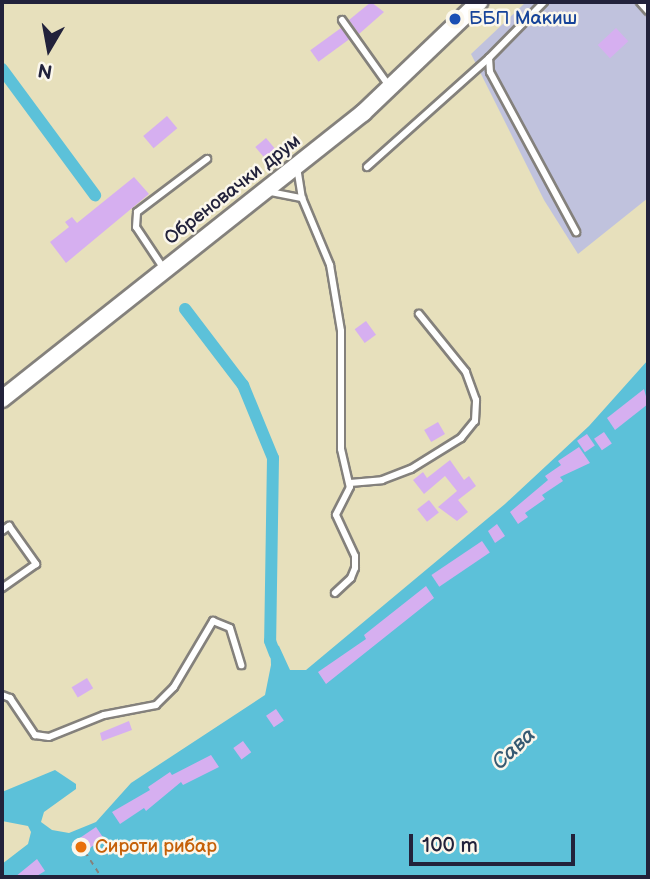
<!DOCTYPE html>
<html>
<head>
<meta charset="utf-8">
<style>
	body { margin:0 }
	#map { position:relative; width:650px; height:879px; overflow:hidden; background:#e7e0bc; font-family:"Balsamiq Sans",sans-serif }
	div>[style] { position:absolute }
	.industrial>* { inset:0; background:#c0c2dd }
	.water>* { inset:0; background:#5cc1d9 }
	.canal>* { height:12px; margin:-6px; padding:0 6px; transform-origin:6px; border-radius:6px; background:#5cc1d9 }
	.building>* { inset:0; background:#d6aff0; transform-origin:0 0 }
	.path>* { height:2px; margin-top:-1px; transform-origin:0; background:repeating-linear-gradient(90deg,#84817c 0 5px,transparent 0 10px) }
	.roads { filter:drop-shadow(2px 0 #84817c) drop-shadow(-2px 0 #84817c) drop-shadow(0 2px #84817c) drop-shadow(0 -2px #84817c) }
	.lane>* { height:6px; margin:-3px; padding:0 3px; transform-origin:3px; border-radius:3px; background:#fff }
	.secondary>* { height:16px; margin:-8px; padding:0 8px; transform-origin:8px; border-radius:8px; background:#fff }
	.dots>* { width:19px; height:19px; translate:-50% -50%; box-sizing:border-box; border:4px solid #fbf7ec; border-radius:50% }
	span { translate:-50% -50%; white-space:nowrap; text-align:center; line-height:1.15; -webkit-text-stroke:5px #fbf7ec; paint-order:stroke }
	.transit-label { font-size:19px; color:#164399 }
	.left { translate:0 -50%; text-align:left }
	.street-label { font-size:19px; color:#22223b }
	.food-label { font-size:19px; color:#c56008 }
	.water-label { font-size:21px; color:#365a72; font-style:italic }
	.frame { position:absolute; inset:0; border:4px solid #22223b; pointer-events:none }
	.north { position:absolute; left:14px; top:14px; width:70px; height:70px; -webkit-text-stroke:5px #fbf7ec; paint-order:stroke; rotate:190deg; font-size:19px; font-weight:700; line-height:28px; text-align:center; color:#22223b }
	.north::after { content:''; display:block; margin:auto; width:24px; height:32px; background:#22223b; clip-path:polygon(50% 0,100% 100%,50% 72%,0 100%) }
	.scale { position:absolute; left:409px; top:834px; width:166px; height:32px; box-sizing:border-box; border:4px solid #22223b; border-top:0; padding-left:9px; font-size:21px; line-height:24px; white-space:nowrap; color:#22223b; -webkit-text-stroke:5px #fbf7ec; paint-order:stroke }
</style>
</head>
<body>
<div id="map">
	<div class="industrial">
		<i style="clip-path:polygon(526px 2px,648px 2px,648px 198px,578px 254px,544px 200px,471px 54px)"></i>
	</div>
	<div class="water">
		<i style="clip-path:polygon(648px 360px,648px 877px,2px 877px,2px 864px,28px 844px,31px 832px,28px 826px,2px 821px,2px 792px,55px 770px,76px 784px,76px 789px,44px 812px,41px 822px,52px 830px,69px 833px,96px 822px,131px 783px,265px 695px,271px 665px,270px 641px,279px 646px,290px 670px,306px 670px,505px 504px,589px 426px)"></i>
	</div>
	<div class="canal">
		<i style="left:2px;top:69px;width:157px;rotate:53.6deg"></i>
		<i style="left:185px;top:309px;width:96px;rotate:52.7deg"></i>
		<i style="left:243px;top:385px;width:79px;rotate:67.7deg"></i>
		<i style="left:273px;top:458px;width:183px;rotate:90.9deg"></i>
		<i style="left:270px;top:641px;width:14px;rotate:69deg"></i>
	</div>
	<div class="building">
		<i style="clip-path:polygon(371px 2px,384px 12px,359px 34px,349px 20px)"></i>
		<i style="left:341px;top:28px;width:14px;height:38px;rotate:54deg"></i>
		<i style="left:616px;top:28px;width:18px;height:25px;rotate:47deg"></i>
		<i style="left:167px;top:116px;width:16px;height:31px;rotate:50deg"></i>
		<i style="left:266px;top:138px;width:23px;height:14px;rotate:50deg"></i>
		<i style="clip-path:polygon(134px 177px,149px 194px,66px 263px,50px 242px,69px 227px,65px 222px,72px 217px,77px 223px)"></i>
		<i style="left:366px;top:321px;width:17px;height:14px;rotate:54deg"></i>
		<i style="clip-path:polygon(644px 389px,648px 404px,615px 430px,607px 418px)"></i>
		<i style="left:438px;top:422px;width:14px;height:16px;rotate:60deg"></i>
		<i style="left:604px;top:432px;width:14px;height:12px;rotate:56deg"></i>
		<i style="left:587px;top:434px;width:14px;height:12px;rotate:56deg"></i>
		<i style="clip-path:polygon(579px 447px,590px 463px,560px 477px,563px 481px,542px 495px,545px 499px,525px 513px,528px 517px,518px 524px,510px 512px,548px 480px,545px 476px,561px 465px,558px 461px)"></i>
		<i style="clip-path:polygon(450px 460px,464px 480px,469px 476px,476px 486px,458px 500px,468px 512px,457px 521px,438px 507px,457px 491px,445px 476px,424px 494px,413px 480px,423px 472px,427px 478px)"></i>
		<i style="left:429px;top:500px;width:16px;height:15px;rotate:52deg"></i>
		<i style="clip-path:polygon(497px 524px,505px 536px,495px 543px,488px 531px)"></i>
		<i style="left:482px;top:541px;width:14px;height:61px;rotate:56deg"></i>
		<i style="clip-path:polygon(426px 586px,434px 598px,326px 684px,318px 672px,366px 639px,364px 635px)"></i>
		<i style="left:87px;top:678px;width:12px;height:18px;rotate:59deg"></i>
		<i style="left:276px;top:709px;width:14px;height:12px;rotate:56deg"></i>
		<i style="clip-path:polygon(129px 721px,132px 730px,102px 741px,100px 733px)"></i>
		<i style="left:243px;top:741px;width:14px;height:12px;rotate:54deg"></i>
		<i style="clip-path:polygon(211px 755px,219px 767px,183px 785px,181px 782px,146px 811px,144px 808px,120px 824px,112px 812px,150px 790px,148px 787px,170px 772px,172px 775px)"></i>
		<i style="left:96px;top:827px;width:14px;height:29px;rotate:56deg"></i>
		<i style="clip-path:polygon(37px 859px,45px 871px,35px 877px,15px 877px)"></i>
	</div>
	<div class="path">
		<i style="left:85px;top:852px;width:30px;rotate:57deg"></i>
	</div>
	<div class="roads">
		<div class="lane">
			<i style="left:544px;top:2px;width:78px;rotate:134.5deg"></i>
			<i style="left:489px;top:58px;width:14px;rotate:86deg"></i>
			<i style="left:490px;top:72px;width:182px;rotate:61.7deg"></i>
			<i style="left:640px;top:2px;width:12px;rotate:48deg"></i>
			<i style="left:342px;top:20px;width:81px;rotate:54.5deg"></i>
			<i style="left:297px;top:167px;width:31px;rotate:81deg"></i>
			<i style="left:302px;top:198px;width:73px;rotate:67.3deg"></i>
			<i style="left:330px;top:265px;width:67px;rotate:80.5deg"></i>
			<i style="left:341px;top:331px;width:118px;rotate:90deg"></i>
			<i style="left:341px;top:449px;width:39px;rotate:77deg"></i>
			<i style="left:350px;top:487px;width:31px;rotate:117deg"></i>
			<i style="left:336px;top:515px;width:45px;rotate:65.1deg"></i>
			<i style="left:355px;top:556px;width:12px;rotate:90deg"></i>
			<i style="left:355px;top:568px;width:11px;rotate:112deg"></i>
			<i style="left:351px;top:578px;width:22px;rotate:137deg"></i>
			<i style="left:367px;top:167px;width:164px;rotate:-41.8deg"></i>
			<i style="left:270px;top:192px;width:33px;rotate:11deg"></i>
			<i style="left:164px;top:269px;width:50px;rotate:-123.7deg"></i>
			<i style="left:136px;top:227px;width:15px;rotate:-86deg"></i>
			<i style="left:137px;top:212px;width:88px;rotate:-37.1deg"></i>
			<i style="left:350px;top:483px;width:32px;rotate:-5deg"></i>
			<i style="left:382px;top:480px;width:31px;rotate:-21deg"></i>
			<i style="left:411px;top:469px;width:59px;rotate:-31.8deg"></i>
			<i style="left:461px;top:438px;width:22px;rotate:-51deg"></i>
			<i style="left:475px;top:421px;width:21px;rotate:-87deg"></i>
			<i style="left:476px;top:400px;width:30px;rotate:-110deg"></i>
			<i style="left:466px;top:372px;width:75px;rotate:-129deg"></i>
			<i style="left:2px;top:531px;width:9px;rotate:-36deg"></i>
			<i style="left:9px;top:526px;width:47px;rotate:54.6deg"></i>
			<i style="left:36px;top:564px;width:42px;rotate:144.8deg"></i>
			<i style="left:2px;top:695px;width:9px;rotate:21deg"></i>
			<i style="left:10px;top:698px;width:45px;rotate:56deg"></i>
			<i style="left:35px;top:735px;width:14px;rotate:8deg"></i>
			<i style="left:49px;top:737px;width:59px;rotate:-21.8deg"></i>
			<i style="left:104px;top:715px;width:53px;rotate:-10.9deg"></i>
			<i style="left:156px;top:705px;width:25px;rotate:-45deg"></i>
			<i style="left:174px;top:687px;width:77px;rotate:-59.4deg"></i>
			<i style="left:213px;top:621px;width:18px;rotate:22deg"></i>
			<i style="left:230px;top:628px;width:39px;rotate:73deg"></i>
		</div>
		<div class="secondary">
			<i style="left:2px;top:399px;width:461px;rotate:-38.4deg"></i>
			<i style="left:363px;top:113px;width:161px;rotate:-43.7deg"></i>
		</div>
	</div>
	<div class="dots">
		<i style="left:455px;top:19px;background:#1a4fb4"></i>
		<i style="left:81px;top:847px;background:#e8710a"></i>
	</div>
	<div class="transit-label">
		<span class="left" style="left:469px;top:19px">ББП Макиш</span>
	</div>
	<div class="street-label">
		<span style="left:233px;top:190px;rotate:-38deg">Обреновачки друм</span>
	</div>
	<div class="food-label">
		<span class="left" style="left:95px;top:847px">Сироти рибар</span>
	</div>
	<div class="water-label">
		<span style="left:514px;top:749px;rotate:-43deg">Сава</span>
	</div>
	<div class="frame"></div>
	<div class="north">N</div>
	<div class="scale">100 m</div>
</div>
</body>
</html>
